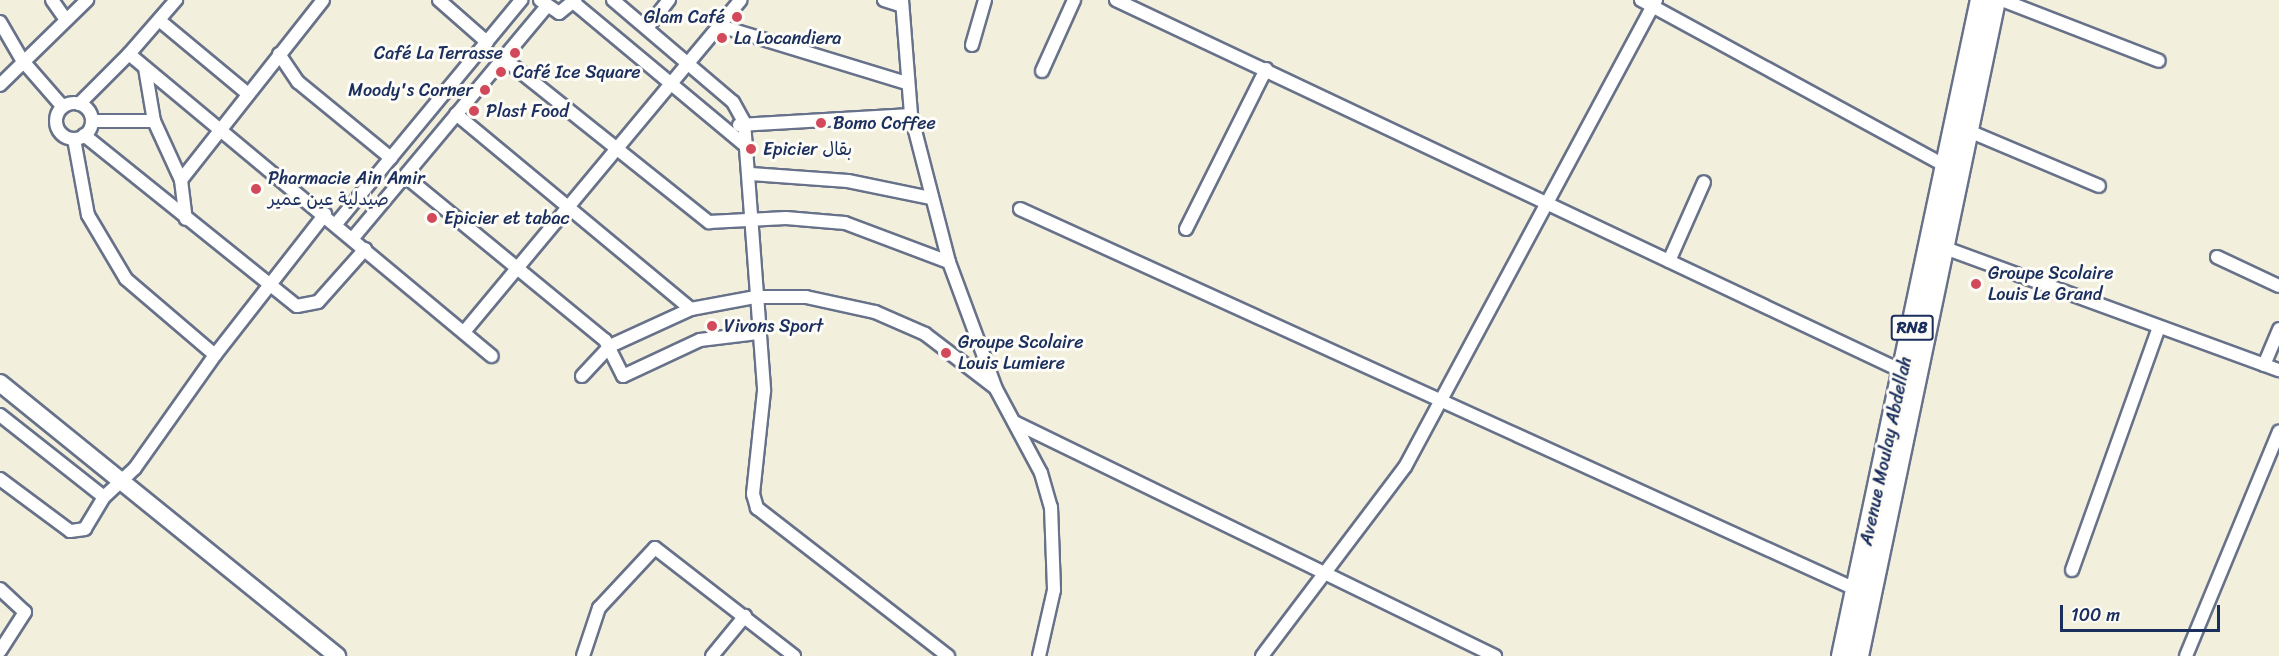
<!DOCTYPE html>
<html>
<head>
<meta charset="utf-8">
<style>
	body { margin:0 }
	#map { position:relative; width:2279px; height:656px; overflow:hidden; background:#f3efdd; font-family:Sriracha,"Playpen Sans Arabic",sans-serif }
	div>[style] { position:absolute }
	.roads { filter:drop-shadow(2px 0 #67728a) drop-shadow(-2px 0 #67728a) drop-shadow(0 2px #67728a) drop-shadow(0 -2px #67728a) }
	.minor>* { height:12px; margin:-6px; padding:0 6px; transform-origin:6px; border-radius:6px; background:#fff }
	.minor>.ring { margin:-6px; padding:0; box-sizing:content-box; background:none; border:12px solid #fff; border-radius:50% }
	.tertiary>* { height:16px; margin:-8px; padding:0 8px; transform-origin:8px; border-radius:8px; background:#fff }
	.primary>* { height:20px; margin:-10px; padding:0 10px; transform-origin:10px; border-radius:10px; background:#fff }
	.dots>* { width:16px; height:16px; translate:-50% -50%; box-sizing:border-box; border:3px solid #fdfcf7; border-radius:50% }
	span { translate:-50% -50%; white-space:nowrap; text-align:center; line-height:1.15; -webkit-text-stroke:6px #fdfcf7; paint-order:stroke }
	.shield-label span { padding:2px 4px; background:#fdfcf7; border:2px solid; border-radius:4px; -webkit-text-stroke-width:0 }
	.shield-label { font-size:16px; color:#1b2f5e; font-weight:700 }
	.poi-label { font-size:18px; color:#1b2f5e }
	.right { translate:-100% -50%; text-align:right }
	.left { translate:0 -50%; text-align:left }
	.street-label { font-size:18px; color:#1b2f5e }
	.scale { position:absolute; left:2060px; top:605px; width:160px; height:27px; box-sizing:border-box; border:3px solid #1b2f5e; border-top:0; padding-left:8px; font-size:18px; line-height:21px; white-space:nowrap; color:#1b2f5e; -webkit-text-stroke:4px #fdfcf7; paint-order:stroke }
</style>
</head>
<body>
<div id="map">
	<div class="roads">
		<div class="minor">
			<i style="left:52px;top:0;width:24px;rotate:55deg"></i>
			<i style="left:439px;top:0;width:64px;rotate:41.2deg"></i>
			<i style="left:540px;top:0;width:23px;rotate:34deg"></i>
			<i style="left:559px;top:13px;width:21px;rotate:-39deg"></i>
			<i style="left:613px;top:0;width:157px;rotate:40.4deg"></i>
			<i style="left:733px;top:102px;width:23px;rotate:61deg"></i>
			<i style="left:744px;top:122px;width:270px;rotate:85.7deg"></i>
			<i style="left:764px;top:391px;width:104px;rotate:96.1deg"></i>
			<i style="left:753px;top:494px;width:15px;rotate:74deg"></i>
			<i style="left:757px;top:508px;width:242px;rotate:37.8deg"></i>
			<i style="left:884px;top:0;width:19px;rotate:18deg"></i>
			<i style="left:902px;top:0;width:115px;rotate:85.5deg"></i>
			<i style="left:911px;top:115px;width:152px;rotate:75.5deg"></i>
			<i style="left:949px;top:262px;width:135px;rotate:69.7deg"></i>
			<i style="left:996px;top:389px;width:95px;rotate:61.8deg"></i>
			<i style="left:1041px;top:473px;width:35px;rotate:74deg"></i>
			<i style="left:1051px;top:507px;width:83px;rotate:87.9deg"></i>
			<i style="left:1054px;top:590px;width:68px;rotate:102.8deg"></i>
			<i style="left:1116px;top:0;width:869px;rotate:25.27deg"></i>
			<i style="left:1641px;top:0;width:347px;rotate:28.6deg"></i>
			<i style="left:2002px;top:0;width:168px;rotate:21.2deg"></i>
			<i style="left:573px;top:2px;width:225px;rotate:39.8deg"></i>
			<i style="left:159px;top:20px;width:114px;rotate:39.7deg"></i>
			<i style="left:0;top:22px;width:44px;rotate:59.9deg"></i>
			<i style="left:22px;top:60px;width:62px;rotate:48.9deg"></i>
			<i style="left:720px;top:26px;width:195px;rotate:17deg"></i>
			<i style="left:647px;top:28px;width:36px;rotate:-52deg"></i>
			<i style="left:972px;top:45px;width:47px;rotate:-73.9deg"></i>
			<i style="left:129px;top:54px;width:72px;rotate:-49deg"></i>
			<i style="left:279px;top:54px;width:34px;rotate:56deg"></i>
			<i style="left:298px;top:82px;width:120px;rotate:39.3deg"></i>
			<i style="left:502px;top:57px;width:265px;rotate:38.6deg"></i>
			<i style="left:709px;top:222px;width:77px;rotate:-3deg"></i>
			<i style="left:786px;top:218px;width:59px;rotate:4.8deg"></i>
			<i style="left:845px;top:223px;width:111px;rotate:20.6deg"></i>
			<i style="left:145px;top:68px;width:54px;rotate:80.4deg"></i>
			<i style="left:1042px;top:71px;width:78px;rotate:-65.7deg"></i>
			<i style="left:0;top:85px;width:122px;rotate:-44.3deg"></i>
			<i class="ring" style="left:56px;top:103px;width:24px;height:24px"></i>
			<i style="left:79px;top:104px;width:71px;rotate:-45deg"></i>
			<i style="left:129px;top:54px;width:472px;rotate:39.8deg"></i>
			<i style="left:456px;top:114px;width:305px;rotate:39.7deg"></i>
			<i style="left:92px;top:121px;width:62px"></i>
			<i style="left:154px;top:121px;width:65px;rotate:65.4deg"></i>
			<i style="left:181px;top:180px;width:39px;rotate:83deg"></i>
			<i style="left:739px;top:125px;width:172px;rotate:-3.3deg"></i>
			<i style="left:1969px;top:131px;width:141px;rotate:22.9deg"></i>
			<i style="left:84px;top:135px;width:273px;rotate:38.8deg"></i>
			<i style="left:297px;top:306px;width:21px;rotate:-11deg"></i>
			<i style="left:318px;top:302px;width:71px;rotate:-48.4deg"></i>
			<i style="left:74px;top:139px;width:77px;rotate:79.6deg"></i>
			<i style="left:88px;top:215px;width:74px;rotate:59.3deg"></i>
			<i style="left:126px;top:279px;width:117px;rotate:40.5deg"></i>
			<i style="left:215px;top:355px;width:179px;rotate:-52deg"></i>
			<i style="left:751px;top:174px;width:97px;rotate:4.1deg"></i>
			<i style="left:848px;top:181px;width:85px;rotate:11.6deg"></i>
			<i style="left:405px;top:176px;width:259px;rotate:39.4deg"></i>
			<i style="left:605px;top:340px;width:40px;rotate:63.4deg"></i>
			<i style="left:623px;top:376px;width:85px;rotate:-25.1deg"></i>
			<i style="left:700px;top:340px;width:58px;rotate:-6.9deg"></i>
			<i style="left:181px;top:180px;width:229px;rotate:-51.7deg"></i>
			<i style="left:1020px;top:209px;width:920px;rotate:24.47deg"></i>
			<i style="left:336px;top:224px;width:291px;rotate:-50.4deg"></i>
			<i style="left:1186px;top:229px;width:179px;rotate:-63.4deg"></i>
			<i style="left:353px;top:238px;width:302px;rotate:-50.1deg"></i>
			<i style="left:1945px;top:248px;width:356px;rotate:20.1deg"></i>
			<i style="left:2217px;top:257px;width:68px;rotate:25.1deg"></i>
			<i style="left:1669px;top:261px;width:86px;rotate:-66.1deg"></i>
			<i style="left:464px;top:332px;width:432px;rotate:-50.2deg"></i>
			<i style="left:2264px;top:365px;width:39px;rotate:-67deg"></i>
			<i style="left:582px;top:376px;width:41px;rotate:-47deg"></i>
			<i style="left:610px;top:346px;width:89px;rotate:-24.6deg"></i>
			<i style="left:691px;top:309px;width:66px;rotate:-10.5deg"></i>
			<i style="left:756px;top:297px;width:50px"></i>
			<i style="left:806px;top:297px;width:71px;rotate:12.3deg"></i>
			<i style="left:875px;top:312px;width:55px;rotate:23.7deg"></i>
			<i style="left:925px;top:334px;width:86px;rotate:37.4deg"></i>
			<i style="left:0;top:415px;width:132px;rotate:38.3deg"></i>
			<i style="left:104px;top:497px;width:37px;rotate:121deg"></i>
			<i style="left:85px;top:529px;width:15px;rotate:172deg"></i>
			<i style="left:70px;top:531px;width:87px;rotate:-143.4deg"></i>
			<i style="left:1014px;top:422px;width:535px;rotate:25.94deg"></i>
			<i style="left:104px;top:497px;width:42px;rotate:-43.1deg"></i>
			<i style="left:135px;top:468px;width:138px;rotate:-54.7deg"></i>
			<i style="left:2072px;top:570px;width:258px;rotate:-70.3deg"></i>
			<i style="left:0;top:589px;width:34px;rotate:43deg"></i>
			<i style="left:25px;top:612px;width:46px;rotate:122.7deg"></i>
			<i style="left:583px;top:656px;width:51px;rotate:-71.6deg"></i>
			<i style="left:599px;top:608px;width:82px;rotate:-47deg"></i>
			<i style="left:655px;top:548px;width:176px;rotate:37.8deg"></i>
			<i style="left:712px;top:656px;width:52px;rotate:-50.5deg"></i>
			<i style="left:1262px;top:656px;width:237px;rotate:-52.9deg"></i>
			<i style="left:1405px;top:467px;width:530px;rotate:-61.74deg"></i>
			<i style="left:2186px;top:656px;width:243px;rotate:-67.5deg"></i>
		</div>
		<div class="tertiary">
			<i style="left:0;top:383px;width:434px;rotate:39deg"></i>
		</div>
		<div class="primary">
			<i style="left:1842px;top:656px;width:671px;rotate:-78.04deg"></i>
			<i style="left:1858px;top:656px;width:670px;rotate:-78.2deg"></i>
		</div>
	</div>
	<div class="dots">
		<i style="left:737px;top:17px;background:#d1495b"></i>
		<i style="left:722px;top:38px;background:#d1495b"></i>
		<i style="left:515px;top:53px;background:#d1495b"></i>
		<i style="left:501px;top:72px;background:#d1495b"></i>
		<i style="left:485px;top:90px;background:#d1495b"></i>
		<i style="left:474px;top:111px;background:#d1495b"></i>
		<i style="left:821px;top:123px;background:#d1495b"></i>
		<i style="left:751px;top:149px;background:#d1495b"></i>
		<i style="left:256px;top:189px;background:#d1495b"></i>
		<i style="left:432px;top:218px;background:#d1495b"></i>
		<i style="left:1976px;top:284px;background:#d1495b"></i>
		<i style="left:712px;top:326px;background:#d1495b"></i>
		<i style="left:946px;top:353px;background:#d1495b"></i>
	</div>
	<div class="shield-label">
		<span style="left:1912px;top:328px">RN8</span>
	</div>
	<div class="poi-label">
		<span class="right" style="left:725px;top:17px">Glam Café</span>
		<span class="left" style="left:734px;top:38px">La Locandiera</span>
		<span class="right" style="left:503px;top:53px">Café La Terrasse</span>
		<span class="left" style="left:513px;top:72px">Café Ice Square</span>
		<span class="right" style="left:473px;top:90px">Moody's Corner</span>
		<span class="left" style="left:486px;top:111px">Plast Food</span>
		<span class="left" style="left:833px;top:123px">Bomo Coffee</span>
		<span class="left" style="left:763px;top:149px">Epicier بقال</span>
		<span class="left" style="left:268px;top:189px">Pharmacie Ain Amir<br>صيدلية عين عمير</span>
		<span class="left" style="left:444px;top:218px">Epicier et tabac</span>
		<span class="left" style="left:1988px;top:284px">Groupe Scolaire<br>Louis Le Grand</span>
		<span class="left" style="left:724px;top:326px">Vivons Sport</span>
		<span class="left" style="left:958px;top:353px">Groupe Scolaire<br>Louis Lumiere</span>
	</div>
	<div class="street-label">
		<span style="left:1886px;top:451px;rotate:-78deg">Avenue Moulay Abdellah</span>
	</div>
	<div class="scale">100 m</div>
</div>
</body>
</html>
